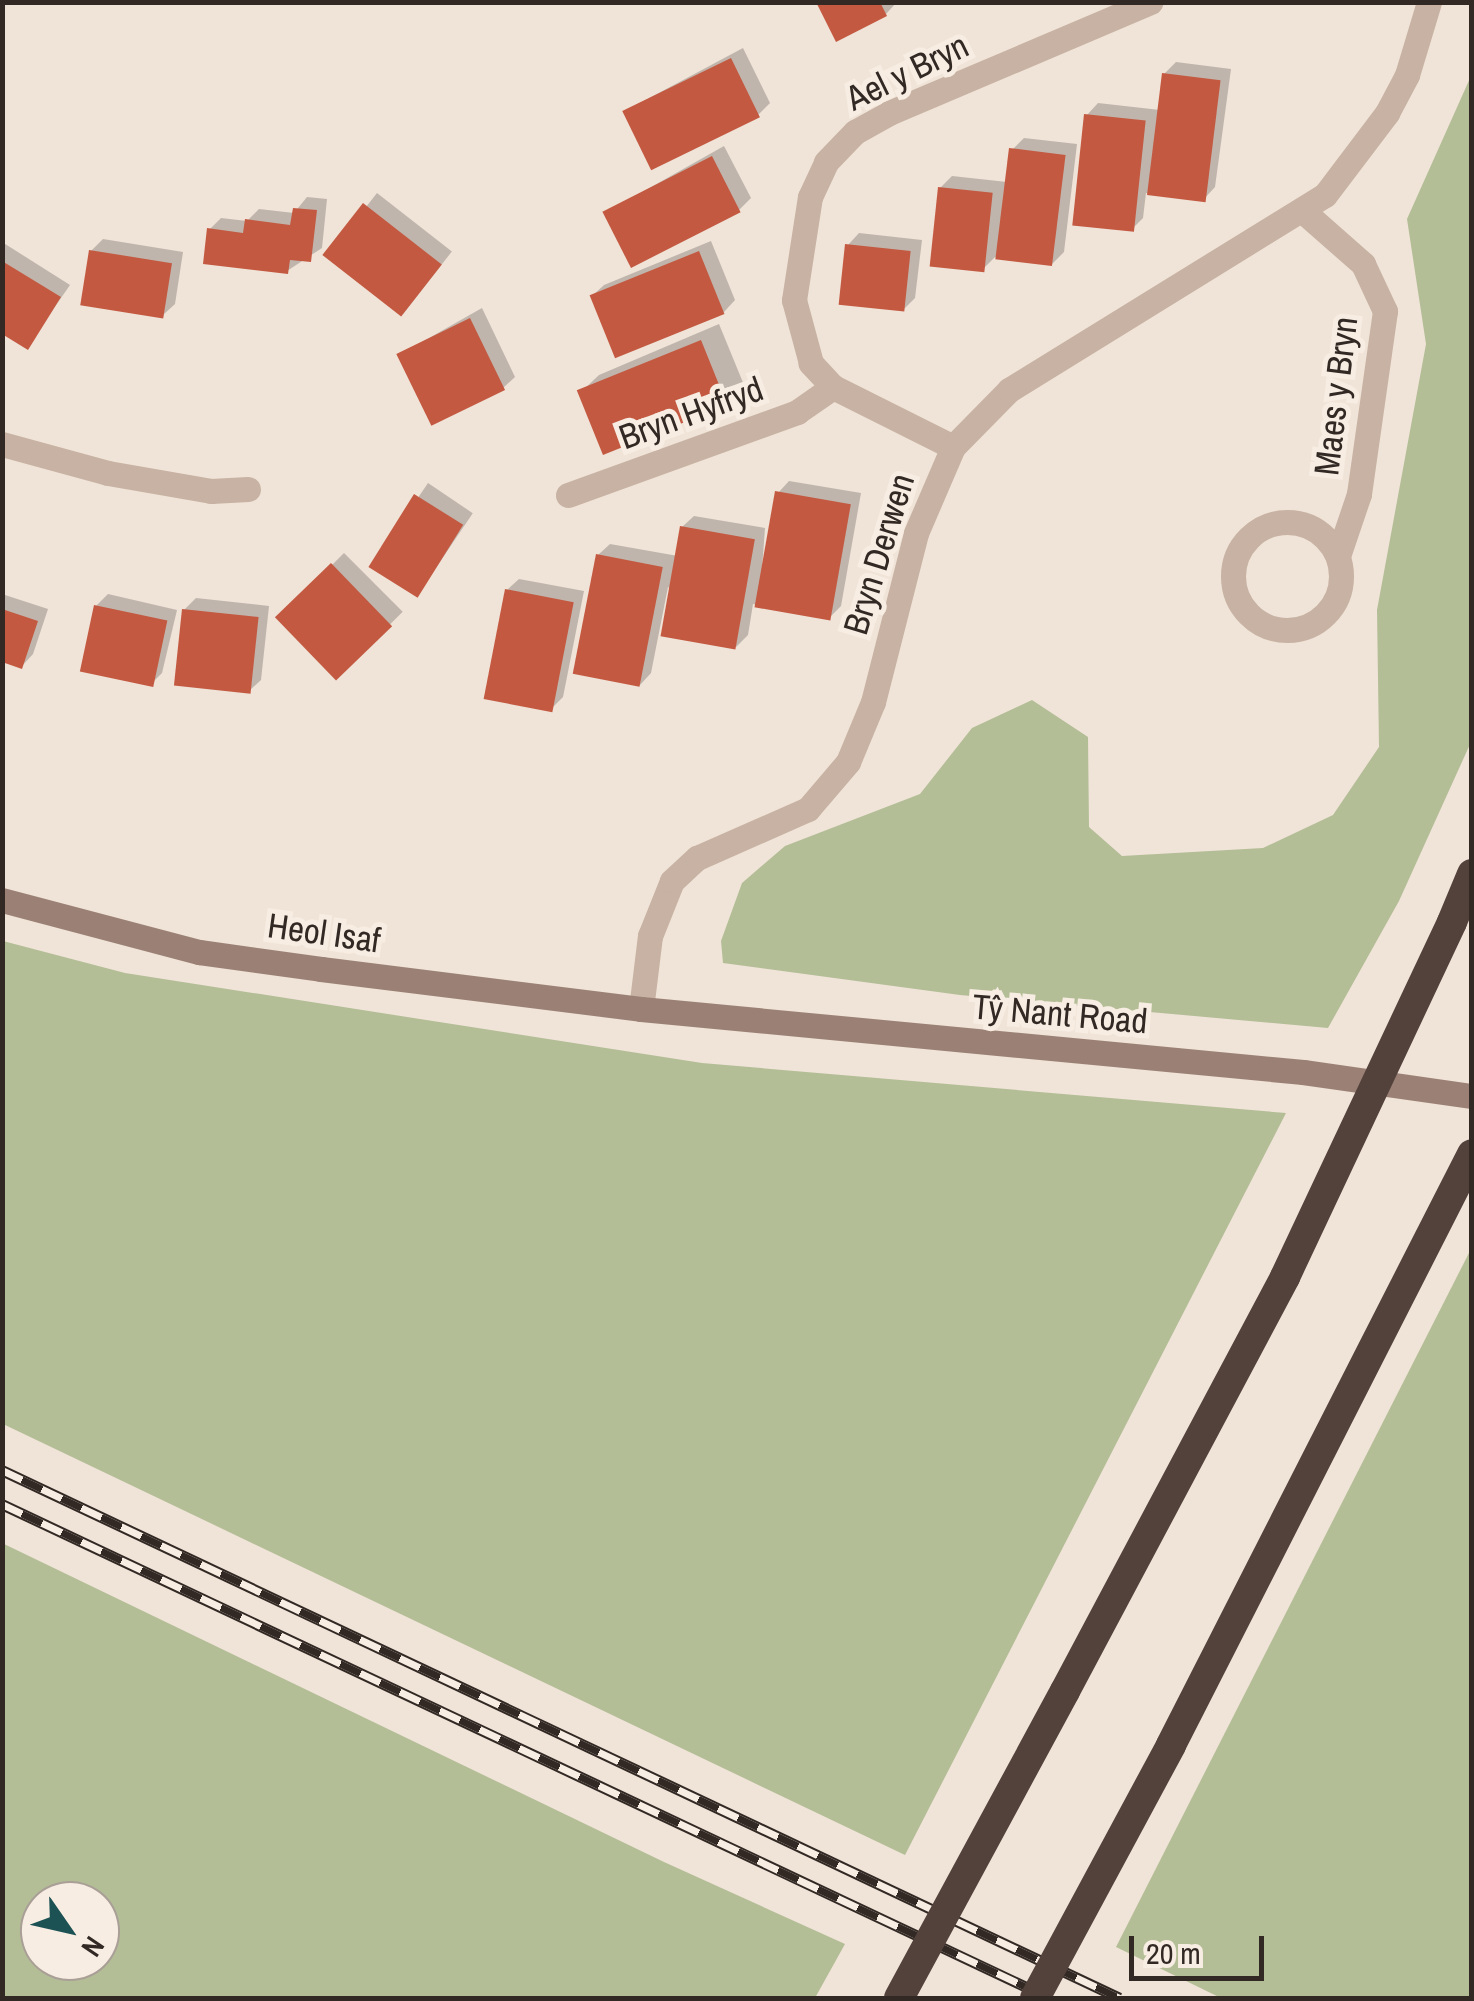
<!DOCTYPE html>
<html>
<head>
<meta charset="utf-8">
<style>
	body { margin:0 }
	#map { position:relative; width:1474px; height:2001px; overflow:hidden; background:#f0e3d7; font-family:"Archivo Narrow",sans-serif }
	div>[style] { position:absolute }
	.green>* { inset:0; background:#b3be97 }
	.shadow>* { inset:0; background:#0003; transform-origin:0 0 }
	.building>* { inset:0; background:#c35941; transform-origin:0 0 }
	.minor>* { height:25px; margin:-12.5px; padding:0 12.5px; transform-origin:12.5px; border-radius:12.5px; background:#c7b2a3 }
	.minor>.ring { margin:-12.5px; padding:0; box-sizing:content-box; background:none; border:25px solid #c7b2a3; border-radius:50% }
	.secondary>* { height:25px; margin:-12.5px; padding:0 12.5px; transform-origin:12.5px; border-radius:12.5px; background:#9b8175 }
	.motorway>* { height:30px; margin:-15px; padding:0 15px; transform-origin:15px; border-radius:15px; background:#53423c }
	.rail>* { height:11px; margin-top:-5.5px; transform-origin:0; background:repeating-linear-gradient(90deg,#f8ede2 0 22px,#322925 0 44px); box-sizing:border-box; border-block:2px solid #322925 }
	.motorway-bridge>* { height:30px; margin:-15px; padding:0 15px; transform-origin:15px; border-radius:15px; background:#53423c }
	span { translate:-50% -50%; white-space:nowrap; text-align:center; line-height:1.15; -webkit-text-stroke:10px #f8ede2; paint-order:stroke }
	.street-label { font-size:35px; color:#322925 }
	.frame { position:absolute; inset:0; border:5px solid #322925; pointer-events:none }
	.north { position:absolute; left:20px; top:1881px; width:100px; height:100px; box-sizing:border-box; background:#f8ede2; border:2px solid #a99f96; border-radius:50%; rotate:124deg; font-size:28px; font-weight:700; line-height:40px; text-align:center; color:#322925 }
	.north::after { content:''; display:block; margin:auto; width:35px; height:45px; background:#1c5253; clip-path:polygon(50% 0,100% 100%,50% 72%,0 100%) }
	.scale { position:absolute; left:1129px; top:1936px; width:135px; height:45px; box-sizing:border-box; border:5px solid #322925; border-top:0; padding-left:12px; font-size:30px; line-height:35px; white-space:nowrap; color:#322925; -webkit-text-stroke:8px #f8ede2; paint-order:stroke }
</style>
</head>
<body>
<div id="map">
	<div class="green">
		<i style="clip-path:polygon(1471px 76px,1471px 742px,1399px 901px,1328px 1028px,960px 995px,723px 963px,721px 941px,742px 883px,785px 846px,920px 794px,972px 728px,1032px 700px,1088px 737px,1089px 827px,1122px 856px,1263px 848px,1333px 815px,1379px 747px,1377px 610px,1426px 344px,1407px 219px)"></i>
		<i style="clip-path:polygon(3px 941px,125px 973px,702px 1063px,1286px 1113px,905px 1855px,3px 1424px)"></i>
		<i style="clip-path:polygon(1471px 1249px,1471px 1998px,1221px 1998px,1116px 1947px)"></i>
		<i style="clip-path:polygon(evenodd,2px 1543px,664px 1862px,845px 1944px,815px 1998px,3px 1998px,2px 1543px,40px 1901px,100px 1901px,100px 1961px,40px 1961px,40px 1901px)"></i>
	</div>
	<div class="shadow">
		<i style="clip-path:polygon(818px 2px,897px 2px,886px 14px)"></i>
		<i style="clip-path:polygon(743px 48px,770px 103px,758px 115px,625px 111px)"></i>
		<i style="clip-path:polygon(1176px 62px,1231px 69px,1215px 187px,1204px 199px,1146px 193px,1143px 218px,1132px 229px,1087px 115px,1098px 103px,1160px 110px,1164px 74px)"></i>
		<i style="clip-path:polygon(1024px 138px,1077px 144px,1064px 252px,1052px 264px,995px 257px,983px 269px,940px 188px,952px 176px,1007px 182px,1012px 150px)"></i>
		<i style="clip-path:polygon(724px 146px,751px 198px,739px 210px,605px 213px)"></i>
		<i style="left:377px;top:193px;width:95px;height:79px;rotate:38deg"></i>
		<i style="clip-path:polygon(307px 197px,327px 199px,322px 248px,287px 271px,209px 230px,221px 218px,247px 221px,259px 209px,294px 213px)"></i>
		<i style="clip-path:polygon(859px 233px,922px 240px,915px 298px,903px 310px,848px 245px)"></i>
		<i style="clip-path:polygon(103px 239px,183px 252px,175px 304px,163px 315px,91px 251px)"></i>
		<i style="clip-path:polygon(711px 241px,735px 300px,724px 312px,592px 296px,604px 285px)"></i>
		<i style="clip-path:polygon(2px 242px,70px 285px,27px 347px,2px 331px)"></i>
		<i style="clip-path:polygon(482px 308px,515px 377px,503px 388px,399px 355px)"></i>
		<i style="clip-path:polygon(719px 324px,744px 385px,726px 403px,581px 392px,599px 375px)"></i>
		<i style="clip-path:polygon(789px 481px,861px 493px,841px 606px,829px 618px,753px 604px,748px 635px,736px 647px,668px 587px,651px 673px,640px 685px,598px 555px,610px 544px,678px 556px,682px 527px,694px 516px,765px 528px,761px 583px,778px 493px)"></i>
		<i style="left:428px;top:483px;width:54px;height:100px;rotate:34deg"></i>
		<i style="left:344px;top:553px;width:83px;height:93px;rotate:45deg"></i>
		<i style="clip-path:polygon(519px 579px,584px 591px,563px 697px,551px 709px,507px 590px)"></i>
		<i style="clip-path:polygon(2px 594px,48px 609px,33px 654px,22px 666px,2px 660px)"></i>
		<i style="clip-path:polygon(108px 594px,177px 610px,162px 673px,150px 685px,96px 606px)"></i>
		<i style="clip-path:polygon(196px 598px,269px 606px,261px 680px,249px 691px,184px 610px)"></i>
	</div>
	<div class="building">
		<i style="clip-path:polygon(816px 2px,880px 2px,887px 16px,836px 42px)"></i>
		<i style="left:731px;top:58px;width:66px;height:121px;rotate:64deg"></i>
		<i style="left:1162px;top:73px;width:59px;height:123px;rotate:7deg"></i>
		<i style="left:1084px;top:114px;width:62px;height:112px;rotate:6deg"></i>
		<i style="left:1009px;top:148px;width:57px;height:112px;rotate:7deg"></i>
		<i style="left:712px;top:156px;width:63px;height:123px;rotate:63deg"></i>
		<i style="left:938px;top:187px;width:55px;height:80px;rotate:6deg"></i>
		<i style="left:363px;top:203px;width:100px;height:66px;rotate:38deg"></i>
		<i style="clip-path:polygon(293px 208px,317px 210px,311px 262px,290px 260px,288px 274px,203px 264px,207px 228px,243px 233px,245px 219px,290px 225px)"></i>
		<i style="left:845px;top:244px;width:66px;height:61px;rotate:6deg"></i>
		<i style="left:89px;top:250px;width:84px;height:56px;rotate:9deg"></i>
		<i style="left:699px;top:251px;width:68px;height:118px;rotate:68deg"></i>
		<i style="clip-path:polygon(2px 261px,61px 297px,28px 350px,2px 334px)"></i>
		<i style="left:470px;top:318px;width:80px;height:82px;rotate:64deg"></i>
		<i style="left:701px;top:340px;width:70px;height:134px;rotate:68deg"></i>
		<i style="left:775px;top:491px;width:77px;height:118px;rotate:10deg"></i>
		<i style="left:414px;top:494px;width:58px;height:86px;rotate:32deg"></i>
		<i style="left:680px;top:526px;width:76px;height:112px;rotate:10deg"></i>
		<i style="left:596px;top:554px;width:68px;height:122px;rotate:11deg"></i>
		<i style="left:331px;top:563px;width:88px;height:78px;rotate:46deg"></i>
		<i style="left:505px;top:589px;width:70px;height:112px;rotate:11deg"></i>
		<i style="left:94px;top:605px;width:75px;height:68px;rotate:12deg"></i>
		<i style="clip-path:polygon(2px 609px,38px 621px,22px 669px,2px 662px)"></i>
		<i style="left:182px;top:609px;width:77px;height:77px;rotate:6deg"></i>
	</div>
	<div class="minor">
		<i style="left:1304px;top:212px;width:79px;rotate:41.4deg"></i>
		<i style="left:1363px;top:264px;width:52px;rotate:64.9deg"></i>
		<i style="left:1385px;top:311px;width:185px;rotate:98.1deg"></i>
		<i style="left:1359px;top:494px;width:65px;rotate:108.7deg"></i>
		<i style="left:2px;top:444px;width:110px;rotate:15.3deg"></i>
		<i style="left:108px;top:473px;width:105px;rotate:9.9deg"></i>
		<i style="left:211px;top:491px;width:37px;rotate:-3deg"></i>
		<i style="left:953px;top:447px;width:134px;rotate:-153.4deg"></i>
		<i style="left:833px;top:387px;width:33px;rotate:-133deg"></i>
		<i style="left:811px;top:363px;width:65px;rotate:-105.1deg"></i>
		<i style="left:794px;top:300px;width:104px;rotate:-81.2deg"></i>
		<i style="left:810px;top:197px;width:38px;rotate:-65deg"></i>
		<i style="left:826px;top:162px;width:42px;rotate:-46deg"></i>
		<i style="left:855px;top:132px;width:39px;rotate:-29deg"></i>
		<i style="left:889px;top:113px;width:284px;rotate:-23deg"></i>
		<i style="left:568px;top:495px;width:244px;rotate:-19.9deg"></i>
		<i style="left:797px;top:412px;width:44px;rotate:-34.8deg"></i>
		<i class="ring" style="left:1233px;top:522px;width:83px;height:83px"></i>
		<i style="left:641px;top:1009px;width:74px;rotate:-83deg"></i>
		<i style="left:650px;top:936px;width:59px;rotate:-68.2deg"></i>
		<i style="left:672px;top:881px;width:34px;rotate:-43deg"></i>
		<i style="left:697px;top:858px;width:121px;rotate:-23.8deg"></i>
		<i style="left:808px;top:809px;width:62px;rotate:-49.6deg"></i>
		<i style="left:848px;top:762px;width:65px;rotate:-67.4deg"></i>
		<i style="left:873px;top:702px;width:174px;rotate:-75.7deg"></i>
		<i style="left:916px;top:533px;width:94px;rotate:-66.7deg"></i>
		<i style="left:953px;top:447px;width:80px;rotate:-45.5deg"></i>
		<i style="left:1009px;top:390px;width:371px;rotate:-31.7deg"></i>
		<i style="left:1325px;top:195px;width:103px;rotate:-52.9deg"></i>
		<i style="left:1387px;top:113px;width:43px;rotate:-62.2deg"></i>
		<i style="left:1407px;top:75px;width:76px;rotate:-73.2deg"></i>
	</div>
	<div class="secondary">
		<i style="left:2px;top:900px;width:204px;rotate:14.8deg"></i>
		<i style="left:199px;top:952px;width:123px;rotate:7.9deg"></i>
		<i style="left:321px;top:969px;width:322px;rotate:7.1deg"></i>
		<i style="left:641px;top:1009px;width:665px;rotate:5.44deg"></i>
		<i style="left:1303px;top:1072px;width:171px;rotate:8.1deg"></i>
	</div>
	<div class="motorway">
		<i style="left:1452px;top:922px;width:52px;rotate:-67.4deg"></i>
		<i style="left:1065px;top:1691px;width:469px;rotate:-62deg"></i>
		<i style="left:1171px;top:1745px;width:663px;rotate:-63.01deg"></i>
	</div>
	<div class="rail">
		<i style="left:2px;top:1470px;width:1236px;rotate:25.28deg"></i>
		<i style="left:2px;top:1504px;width:1159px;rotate:25.24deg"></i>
	</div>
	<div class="motorway-bridge">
		<i style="left:1285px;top:1277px;width:392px;rotate:-64.8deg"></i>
		<i style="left:899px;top:1998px;width:349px;rotate:-61.6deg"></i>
		<i style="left:1035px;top:1998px;width:287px;rotate:-61.7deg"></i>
	</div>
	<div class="street-label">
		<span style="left:907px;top:72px;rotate:-26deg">Ael y Bryn</span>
		<span style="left:1336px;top:396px;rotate:-83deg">Maes y Bryn</span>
		<span style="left:691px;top:413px;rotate:-20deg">Bryn Hyfryd</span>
		<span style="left:879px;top:554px;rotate:-73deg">Bryn Derwen</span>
		<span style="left:324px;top:933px;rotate:8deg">Heol Isaf</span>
		<span style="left:1060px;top:1014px;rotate:5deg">Tŷ Nant Road</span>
	</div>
	<div class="frame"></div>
	<div class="north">N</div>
	<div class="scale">20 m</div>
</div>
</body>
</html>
